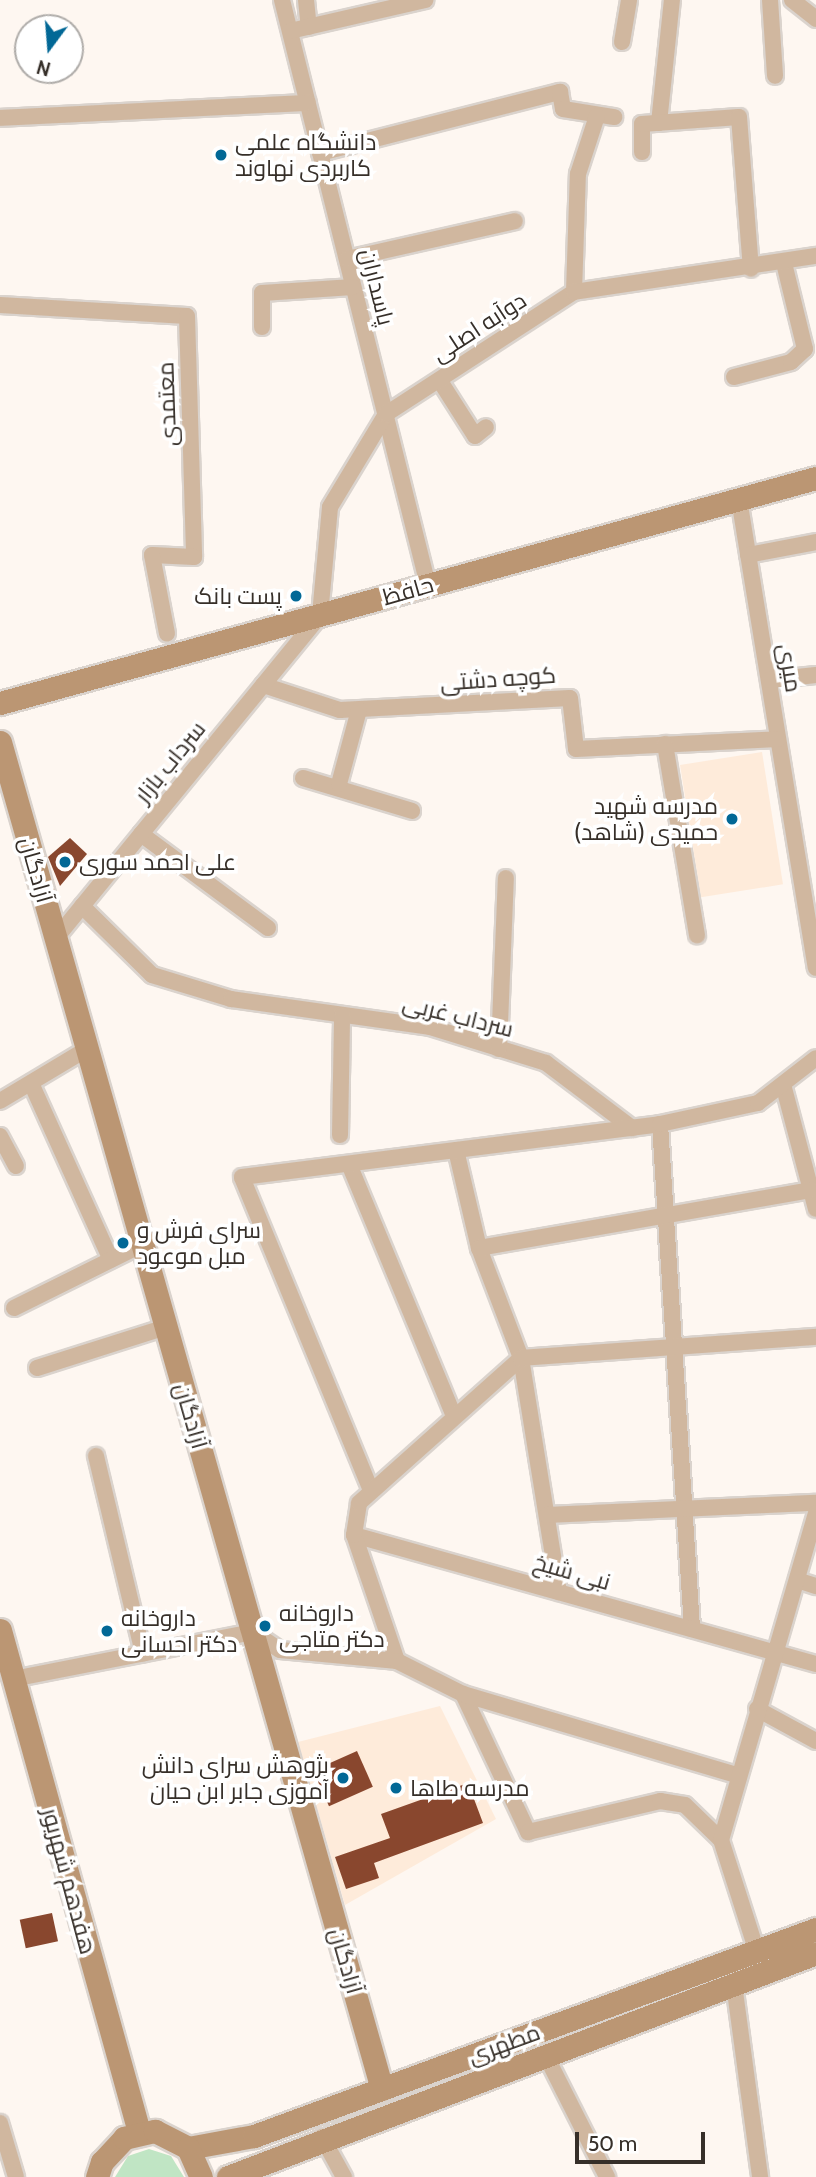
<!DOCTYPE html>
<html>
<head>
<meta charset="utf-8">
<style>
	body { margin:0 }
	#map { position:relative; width:816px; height:2177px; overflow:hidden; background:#fef7f1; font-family:Cabin,Cairo,sans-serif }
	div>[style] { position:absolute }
	.built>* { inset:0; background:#feebda; transform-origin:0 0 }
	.green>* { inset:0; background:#c0e5c4 }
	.building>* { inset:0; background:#89472e; transform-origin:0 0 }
	.roads { filter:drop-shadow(2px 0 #dad3cd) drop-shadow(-2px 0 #dad3cd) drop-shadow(0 2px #dad3cd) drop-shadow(0 -2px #dad3cd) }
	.street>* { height:16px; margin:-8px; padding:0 8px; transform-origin:8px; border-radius:8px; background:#d0b79f }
	.secondary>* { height:23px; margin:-11.5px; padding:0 11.5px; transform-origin:11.5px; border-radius:11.5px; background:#bb9673 }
	.dots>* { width:19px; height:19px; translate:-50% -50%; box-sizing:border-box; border:4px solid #fff; border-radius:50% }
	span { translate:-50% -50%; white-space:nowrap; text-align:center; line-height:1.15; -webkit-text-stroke:7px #fff; paint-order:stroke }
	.poi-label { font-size:23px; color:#362f29 }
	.left { translate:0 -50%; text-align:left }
	.right { translate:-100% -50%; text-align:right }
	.street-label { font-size:23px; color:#362f29 }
	.north { position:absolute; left:14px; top:14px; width:70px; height:70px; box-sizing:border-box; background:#fff; border:2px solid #afaca9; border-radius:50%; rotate:196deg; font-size:19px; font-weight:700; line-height:28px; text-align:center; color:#362f29 }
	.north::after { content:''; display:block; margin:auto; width:24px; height:32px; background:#026896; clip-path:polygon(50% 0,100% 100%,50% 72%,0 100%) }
	.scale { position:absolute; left:575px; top:2132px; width:130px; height:32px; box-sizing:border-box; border:4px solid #362f29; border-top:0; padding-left:9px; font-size:21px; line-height:24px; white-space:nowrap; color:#362f29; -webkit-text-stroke:5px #fff; paint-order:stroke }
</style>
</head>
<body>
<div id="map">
	<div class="built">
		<i style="left:762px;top:752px;width:134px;height:83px;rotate:81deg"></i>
		<i style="clip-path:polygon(440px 1706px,496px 1819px,345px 1905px,298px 1742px)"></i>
	</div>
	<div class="green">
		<i style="clip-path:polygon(149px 2149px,171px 2156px,184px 2177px,115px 2177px,128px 2156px)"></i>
	</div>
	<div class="building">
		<i style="clip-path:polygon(70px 838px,87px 854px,60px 886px,48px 857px)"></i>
		<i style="left:357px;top:1751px;width:39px;height:48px;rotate:66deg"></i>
		<i style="clip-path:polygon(468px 1783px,483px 1823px,374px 1863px,379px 1878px,346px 1889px,335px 1857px,390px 1838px,381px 1814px)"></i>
		<i style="left:52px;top:1913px;width:29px;height:33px;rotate:78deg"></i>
	</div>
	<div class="roads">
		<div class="street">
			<i style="left:282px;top:0;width:603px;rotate:75.99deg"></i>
			<i style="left:306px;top:0;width:27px;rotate:84deg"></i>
			<i style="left:770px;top:0;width:76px;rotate:86.2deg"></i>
			<i style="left:792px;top:0;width:31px;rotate:38deg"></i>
			<i style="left:290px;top:31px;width:139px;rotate:-12.9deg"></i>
			<i style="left:622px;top:42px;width:43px;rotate:-80.5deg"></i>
			<i style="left:0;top:118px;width:308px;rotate:-2.8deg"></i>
			<i style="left:659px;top:123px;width:124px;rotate:-84deg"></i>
			<i style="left:642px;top:152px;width:28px;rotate:-90deg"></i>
			<i style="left:642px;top:124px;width:97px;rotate:-4.1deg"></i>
			<i style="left:739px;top:117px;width:152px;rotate:85.5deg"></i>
			<i style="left:320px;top:153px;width:248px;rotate:-14.3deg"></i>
			<i style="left:560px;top:92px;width:17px;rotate:80deg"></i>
			<i style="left:563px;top:109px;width:52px;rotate:8.9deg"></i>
			<i style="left:347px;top:259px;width:172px;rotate:-12.7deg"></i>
			<i style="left:574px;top:292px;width:118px;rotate:-88.1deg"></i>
			<i style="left:578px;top:174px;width:61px;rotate:-71.9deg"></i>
			<i style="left:0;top:305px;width:187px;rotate:3.4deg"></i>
			<i style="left:187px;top:316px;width:241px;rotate:88.3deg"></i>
			<i style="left:194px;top:557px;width:42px;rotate:-177.3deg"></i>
			<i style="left:152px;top:555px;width:80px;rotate:79.2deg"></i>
			<i style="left:262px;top:327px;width:34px;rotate:-90deg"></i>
			<i style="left:262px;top:293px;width:91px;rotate:-3.8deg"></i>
			<i style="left:734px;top:377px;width:59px;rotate:-14.7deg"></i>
			<i style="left:791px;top:362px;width:19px;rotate:-43deg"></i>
			<i style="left:805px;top:349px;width:89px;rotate:-103.7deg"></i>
			<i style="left:440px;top:381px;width:65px;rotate:57.5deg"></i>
			<i style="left:475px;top:436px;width:14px;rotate:-39deg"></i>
			<i style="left:739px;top:499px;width:475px;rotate:80.7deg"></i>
			<i style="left:748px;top:555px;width:69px;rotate:-10.8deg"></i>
			<i style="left:769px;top:680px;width:47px;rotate:-6.1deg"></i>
			<i style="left:263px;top:685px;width:81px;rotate:18deg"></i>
			<i style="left:340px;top:710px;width:230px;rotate:-3deg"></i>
			<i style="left:570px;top:698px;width:51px;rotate:83.3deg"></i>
			<i style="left:576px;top:749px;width:202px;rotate:-2.8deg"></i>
			<i style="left:665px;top:744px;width:194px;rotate:80.5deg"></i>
			<i style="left:303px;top:778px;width:114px;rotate:16.8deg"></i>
			<i style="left:339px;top:784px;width:77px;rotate:-74.9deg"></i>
			<i style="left:141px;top:834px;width:158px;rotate:36.5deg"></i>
			<i style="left:82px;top:906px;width:98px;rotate:44.6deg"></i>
			<i style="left:152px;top:975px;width:83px;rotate:16.9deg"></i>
			<i style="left:231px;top:999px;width:201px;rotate:8deg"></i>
			<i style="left:430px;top:1027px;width:121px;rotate:17.2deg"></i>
			<i style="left:546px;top:1063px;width:108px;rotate:37.1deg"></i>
			<i style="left:56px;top:938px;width:417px;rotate:-50.7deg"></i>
			<i style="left:320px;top:615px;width:108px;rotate:-84.7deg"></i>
			<i style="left:330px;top:507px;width:109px;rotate:-58.9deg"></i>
			<i style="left:386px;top:414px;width:224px;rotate:-33deg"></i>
			<i style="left:574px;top:292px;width:245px;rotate:-8.5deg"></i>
			<i style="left:499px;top:1049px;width:171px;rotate:-87.7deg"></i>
			<i style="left:31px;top:1083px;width:194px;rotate:65.7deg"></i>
			<i style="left:784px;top:1088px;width:125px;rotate:75.2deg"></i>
			<i style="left:0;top:1101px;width:101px;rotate:-30.9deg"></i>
			<i style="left:660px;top:1124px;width:506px;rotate:86.37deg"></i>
			<i style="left:340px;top:1135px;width:120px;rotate:-89deg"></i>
			<i style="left:0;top:1136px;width:34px;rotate:62deg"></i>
			<i style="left:456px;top:1150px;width:101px;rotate:76.8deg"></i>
			<i style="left:479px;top:1248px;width:118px;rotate:69.1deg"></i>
			<i style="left:521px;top:1358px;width:237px;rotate:80.8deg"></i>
			<i style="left:349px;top:1164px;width:273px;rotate:67.4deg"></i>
			<i style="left:479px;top:1248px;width:337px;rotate:-9.9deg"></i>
			<i style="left:14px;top:1308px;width:144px;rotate:-26.4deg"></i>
			<i style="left:37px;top:1368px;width:135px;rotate:-17.6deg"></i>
			<i style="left:96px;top:1456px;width:203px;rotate:76.6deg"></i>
			<i style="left:370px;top:1488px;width:336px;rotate:-112.4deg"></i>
			<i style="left:242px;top:1177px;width:421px;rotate:-7.2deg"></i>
			<i style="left:660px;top:1124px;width:100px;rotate:-12.1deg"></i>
			<i style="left:758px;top:1103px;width:73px;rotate:-37.8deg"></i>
			<i style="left:547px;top:1515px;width:269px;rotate:-2.6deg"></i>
			<i style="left:354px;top:1535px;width:480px;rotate:15.6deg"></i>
			<i style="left:797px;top:1580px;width:20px;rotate:18deg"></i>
			<i style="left:397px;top:1661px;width:133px;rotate:-108.8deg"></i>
			<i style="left:354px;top:1535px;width:32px;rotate:-81deg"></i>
			<i style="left:359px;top:1503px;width:217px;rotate:-41.8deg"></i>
			<i style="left:521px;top:1358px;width:296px;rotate:-4.1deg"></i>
			<i style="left:13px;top:1679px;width:245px;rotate:-11.1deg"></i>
			<i style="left:253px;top:1632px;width:32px;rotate:34deg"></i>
			<i style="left:280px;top:1650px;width:118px;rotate:5.4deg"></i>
			<i style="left:397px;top:1661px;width:74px;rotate:26.6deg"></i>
			<i style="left:463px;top:1694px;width:153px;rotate:64.8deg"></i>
			<i style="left:528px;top:1832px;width:136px;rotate:-13.2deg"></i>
			<i style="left:660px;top:1801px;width:25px;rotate:9deg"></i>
			<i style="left:685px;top:1805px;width:50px;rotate:44.2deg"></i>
			<i style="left:463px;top:1694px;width:286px;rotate:16.5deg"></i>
			<i style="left:757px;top:1709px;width:67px;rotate:28.5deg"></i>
			<i style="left:757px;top:1952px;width:118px;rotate:-107.8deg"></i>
			<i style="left:721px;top:1840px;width:340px;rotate:-73.8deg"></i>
			<i style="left:734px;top:1984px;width:195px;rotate:82.3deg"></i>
			<i style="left:545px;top:2054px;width:138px;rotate:63.2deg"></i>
			<i style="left:0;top:2123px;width:56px;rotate:73.5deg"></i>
			<i style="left:322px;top:2137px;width:46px;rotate:61.2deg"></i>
		</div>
		<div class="secondary">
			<i style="left:0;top:703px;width:846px;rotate:-15.42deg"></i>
			<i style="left:0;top:742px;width:1400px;rotate:74.17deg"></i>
			<i style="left:0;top:1630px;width:521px;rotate:74.52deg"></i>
			<i style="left:188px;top:2148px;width:67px;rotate:-10.3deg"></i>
			<i style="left:254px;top:2136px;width:599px;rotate:-20.22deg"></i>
			<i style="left:97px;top:2177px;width:16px;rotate:-72deg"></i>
			<i style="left:102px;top:2162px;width:33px;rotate:-47deg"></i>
			<i style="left:124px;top:2138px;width:32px;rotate:-13deg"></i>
			<i style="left:155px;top:2131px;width:37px;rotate:27deg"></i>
			<i style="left:188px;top:2148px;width:32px;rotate:66deg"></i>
			<i style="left:228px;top:2177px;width:629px;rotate:-20.85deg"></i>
		</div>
	</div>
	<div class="dots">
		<i style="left:221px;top:155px;background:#026896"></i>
		<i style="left:296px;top:596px;background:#026896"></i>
		<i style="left:732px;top:819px;background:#026896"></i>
		<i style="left:65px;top:862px;background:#026896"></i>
		<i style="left:123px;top:1243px;background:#026896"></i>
		<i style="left:265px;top:1626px;background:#026896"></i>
		<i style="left:107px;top:1631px;background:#026896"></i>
		<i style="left:343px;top:1778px;background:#026896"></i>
		<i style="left:396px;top:1788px;background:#026896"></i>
	</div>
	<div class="poi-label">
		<span class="left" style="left:235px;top:155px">دانشگاه علمی<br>کاربردی نهاوند</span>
		<span class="right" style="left:282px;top:596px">پست بانک</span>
		<span class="right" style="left:718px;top:819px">مدرسه شهید<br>حمیدی (شاهد)</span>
		<span class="left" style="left:79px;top:862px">علی احمد سوری</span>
		<span class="left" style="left:137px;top:1243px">سرای فرش و<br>مبل موعود</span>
		<span class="left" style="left:279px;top:1626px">داروخانه<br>دکتر متاجی</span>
		<span class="left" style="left:121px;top:1631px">داروخانه<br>دکتر احسانی</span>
		<span class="right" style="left:329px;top:1778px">پژوهش سرای دانش<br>آموزی جابر ابن حیان</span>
		<span class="left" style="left:410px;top:1788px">مدرسه طاها</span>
	</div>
	<div class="street-label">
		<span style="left:377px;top:287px;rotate:76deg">پاسداران</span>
		<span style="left:479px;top:327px;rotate:-33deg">دوآبه اصلی</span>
		<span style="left:167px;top:404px;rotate:-92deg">معتمدی</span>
		<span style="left:408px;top:591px;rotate:-16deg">حافظ</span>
		<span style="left:790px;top:668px;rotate:81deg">میری</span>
		<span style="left:498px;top:679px;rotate:-4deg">کوچه دشتی</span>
		<span style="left:170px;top:762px;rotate:-51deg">سرداب بازار</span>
		<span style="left:36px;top:870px;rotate:74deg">آزادگان</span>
		<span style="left:458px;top:1016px;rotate:14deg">سرداب غربی</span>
		<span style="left:191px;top:1416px;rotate:74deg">آزادگان</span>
		<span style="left:572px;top:1572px;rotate:16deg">نبی شیخ</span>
		<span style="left:69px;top:1881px;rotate:75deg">هفدهم شهریور</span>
		<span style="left:346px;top:1961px;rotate:74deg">آزادگان</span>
		<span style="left:504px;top:2044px;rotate:-20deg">مطهری</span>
	</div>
	<div class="north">N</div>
	<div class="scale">50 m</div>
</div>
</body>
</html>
